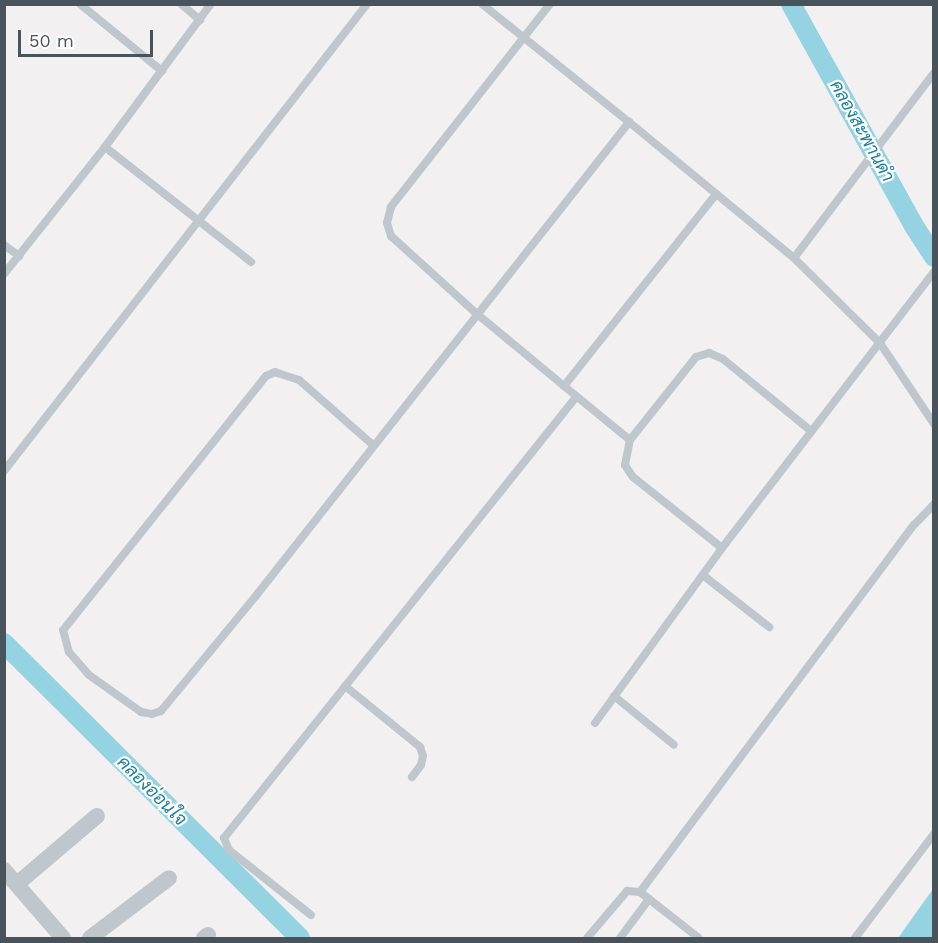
<!DOCTYPE html>
<html>
<head>
<meta charset="utf-8">
<style>
	body { margin:0 }
	#map { position:relative; width:938px; height:943px; overflow:hidden; background:#f2f0f0; font-family:"Work Sans",Sarabun,sans-serif }
	div>[style] { position:absolute }
	.water>* { inset:0; background:#95d3e3 }
	.canal>* { height:20px; margin:-10px; padding:0 10px; transform-origin:10px; border-radius:10px; background:#95d3e3 }
	.service>* { height:8px; margin:-4px; padding:0 4px; transform-origin:4px; border-radius:4px; background:#bfc7cd }
	.minor>* { height:16px; margin:-8px; padding:0 8px; transform-origin:8px; border-radius:8px; background:#bfc7cd }
	span { translate:-50% -50%; white-space:nowrap; text-align:center; line-height:1.15; -webkit-text-stroke:4.5px #fff; paint-order:stroke }
	.water-label { font-size:18px; color:#1c819b; font-style:italic }
	.frame { position:absolute; inset:0; border:6px solid #49535b; pointer-events:none }
	.scale { position:absolute; left:18px; top:30px; width:135px; height:27px; box-sizing:border-box; border:3px solid #49535b; border-top:0; padding-left:8px; font-size:18px; line-height:21px; white-space:nowrap; color:#49535b; -webkit-text-stroke:4px #fff; paint-order:stroke }
</style>
</head>
<body>
<div id="map">
	<div class="water">
		<i style="clip-path:polygon(933px 889px,933px 938px,898px 938px)"></i>
	</div>
	<div class="canal">
		<i style="left:791px;top:4px;width:254px;rotate:61deg"></i>
		<i style="left:914px;top:226px;width:37px;rotate:57deg"></i>
		<i style="left:4px;top:643px;width:418px;rotate:44.9deg"></i>
	</div>
	<div class="service">
		<i style="left:80px;top:4px;width:106px;rotate:39.3deg"></i>
		<i style="left:181px;top:4px;width:25px;rotate:40deg"></i>
		<i style="left:482px;top:4px;width:189px;rotate:38.8deg"></i>
		<i style="left:629px;top:122px;width:214px;rotate:39.5deg"></i>
		<i style="left:794px;top:258px;width:121px;rotate:44.7deg"></i>
		<i style="left:880px;top:343px;width:97px;rotate:56.3deg"></i>
		<i style="left:550px;top:4px;width:258px;rotate:128.1deg"></i>
		<i style="left:391px;top:207px;width:16px;rotate:104deg"></i>
		<i style="left:387px;top:223px;width:14px;rotate:73deg"></i>
		<i style="left:391px;top:236px;width:116px;rotate:42.2deg"></i>
		<i style="left:477px;top:314px;width:113px;rotate:39.6deg"></i>
		<i style="left:564px;top:386px;width:245px;rotate:-51.6deg"></i>
		<i style="left:105px;top:147px;width:186px;rotate:38.2deg"></i>
		<i style="left:4px;top:245px;width:19px;rotate:36deg"></i>
		<i style="left:794px;top:258px;width:232px;rotate:-52.9deg"></i>
		<i style="left:4px;top:274px;width:162px;rotate:-51.5deg"></i>
		<i style="left:105px;top:147px;width:178px;rotate:-53.5deg"></i>
		<i style="left:564px;top:386px;width:85px;rotate:39.3deg"></i>
		<i style="left:373px;top:445px;width:98px;rotate:-138.7deg"></i>
		<i style="left:299px;top:380px;width:25px;rotate:-162deg"></i>
		<i style="left:275px;top:372px;width:10px;rotate:156deg"></i>
		<i style="left:266px;top:376px;width:325px;rotate:128.6deg"></i>
		<i style="left:63px;top:630px;width:23px;rotate:75deg"></i>
		<i style="left:69px;top:652px;width:30px;rotate:49deg"></i>
		<i style="left:89px;top:675px;width:64px;rotate:35.4deg"></i>
		<i style="left:141px;top:712px;width:11px;rotate:10deg"></i>
		<i style="left:152px;top:714px;width:9px;rotate:-18deg"></i>
		<i style="left:161px;top:711px;width:148px;rotate:-50.5deg"></i>
		<i style="left:255px;top:597px;width:605px;rotate:-51.78deg"></i>
		<i style="left:4px;top:471px;width:591px;rotate:-52.14deg"></i>
		<i style="left:722px;top:548px;width:114px;rotate:-141.4deg"></i>
		<i style="left:633px;top:477px;width:14px;rotate:-124deg"></i>
		<i style="left:625px;top:465px;width:25px;rotate:-79deg"></i>
		<i style="left:630px;top:440px;width:106px;rotate:-51.5deg"></i>
		<i style="left:696px;top:357px;width:14px;rotate:-17deg"></i>
		<i style="left:709px;top:353px;width:15px;rotate:23deg"></i>
		<i style="left:723px;top:359px;width:114px;rotate:39.3deg"></i>
		<i style="left:704px;top:576px;width:83px;rotate:38.1deg"></i>
		<i style="left:345px;top:686px;width:97px;rotate:39.1deg"></i>
		<i style="left:420px;top:747px;width:9px;rotate:72deg"></i>
		<i style="left:423px;top:756px;width:9px;rotate:103deg"></i>
		<i style="left:421px;top:765px;width:15px;rotate:127deg"></i>
		<i style="left:614px;top:696px;width:77px;rotate:39.2deg"></i>
		<i style="left:595px;top:723px;width:216px;rotate:-54deg"></i>
		<i style="left:722px;top:548px;width:348px;rotate:-52.5deg"></i>
		<i style="left:640px;top:892px;width:458px;rotate:-53.3deg"></i>
		<i style="left:914px;top:525px;width:29px;rotate:-46deg"></i>
		<i style="left:649px;top:899px;width:63px;rotate:38deg"></i>
		<i style="left:311px;top:915px;width:105px;rotate:-141.6deg"></i>
		<i style="left:229px;top:850px;width:13px;rotate:-113deg"></i>
		<i style="left:224px;top:838px;width:564px;rotate:-51.4deg"></i>
		<i style="left:587px;top:938px;width:62px;rotate:-49.6deg"></i>
		<i style="left:627px;top:891px;width:13px;rotate:4deg"></i>
		<i style="left:640px;top:892px;width:11px;rotate:38deg"></i>
		<i style="left:649px;top:899px;width:49px;rotate:126.6deg"></i>
		<i style="left:855px;top:938px;width:131px;rotate:-52.8deg"></i>
	</div>
	<div class="minor">
		<i style="left:4px;top:870px;width:90px;rotate:49.1deg"></i>
		<i style="left:17px;top:884px;width:105px;rotate:-40.4deg"></i>
		<i style="left:90px;top:938px;width:99px;rotate:-37.2deg"></i>
		<i style="left:204px;top:938px;width:5px;rotate:-37deg"></i>
	</div>
	<div class="water-label">
		<span style="left:862px;top:131px;rotate:61deg">คลองสะพานดำ</span>
		<span style="left:152px;top:791px;rotate:45deg">คลองอ่อนใจ</span>
	</div>
	<div class="frame"></div>
	<div class="scale">50 m</div>
</div>
</body>
</html>
